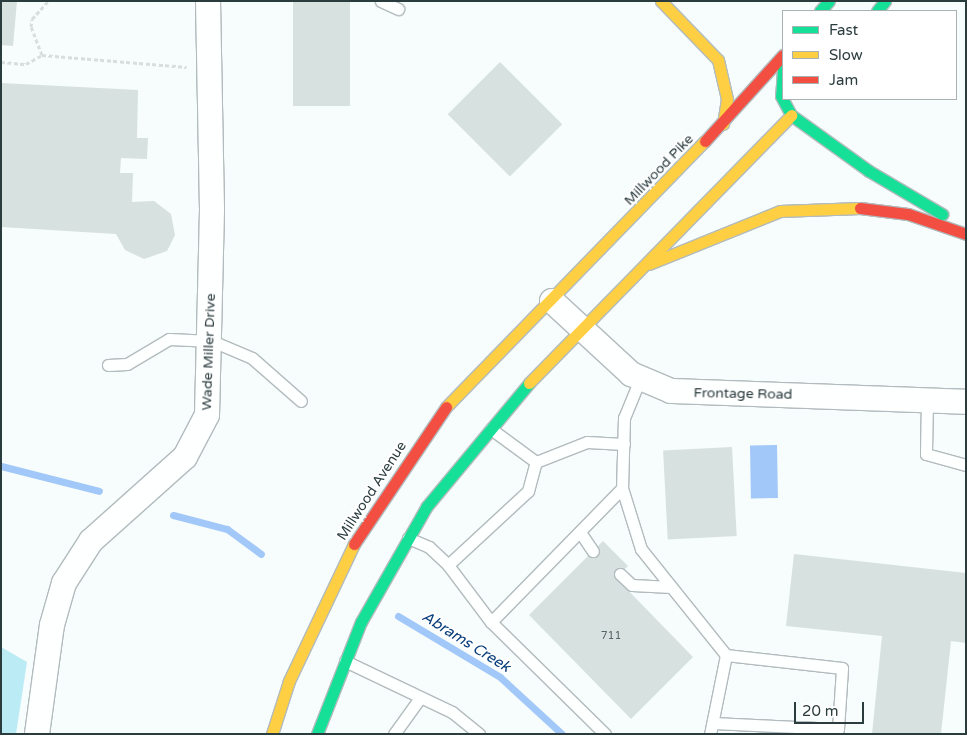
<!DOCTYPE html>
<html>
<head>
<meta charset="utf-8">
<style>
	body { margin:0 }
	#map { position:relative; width:967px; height:735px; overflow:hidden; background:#f7fcfc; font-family:"Varela Round",sans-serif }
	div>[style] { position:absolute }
	.green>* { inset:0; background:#bbebf5 }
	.water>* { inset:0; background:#a1c8f8; transform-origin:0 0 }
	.stream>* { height:7px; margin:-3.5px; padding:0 3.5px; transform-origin:3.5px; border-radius:3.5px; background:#a1c8f8 }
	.building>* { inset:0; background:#d7e1e0; transform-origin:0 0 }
	.path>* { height:3px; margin-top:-1.5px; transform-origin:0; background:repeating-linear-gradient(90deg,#dadddd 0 4px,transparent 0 6.5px) }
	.roads { filter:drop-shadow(1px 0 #b2bbbd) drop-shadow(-1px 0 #b2bbbd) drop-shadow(0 1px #b2bbbd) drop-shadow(0 -1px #b2bbbd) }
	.lane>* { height:11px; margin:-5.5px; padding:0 5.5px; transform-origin:5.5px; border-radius:5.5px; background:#feffff }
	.street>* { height:24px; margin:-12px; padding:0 12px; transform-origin:12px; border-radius:12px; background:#feffff }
	.fast>* { height:11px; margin:-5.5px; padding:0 5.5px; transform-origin:5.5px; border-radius:5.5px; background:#16e098 }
	.slow>* { height:11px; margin:-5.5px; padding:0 5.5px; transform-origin:5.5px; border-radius:5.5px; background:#ffcf43 }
	.jam>* { height:11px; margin:-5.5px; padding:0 5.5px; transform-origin:5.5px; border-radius:5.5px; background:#f24e42 }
	span { translate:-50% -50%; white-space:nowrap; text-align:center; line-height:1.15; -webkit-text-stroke:4.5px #fff; paint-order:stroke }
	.number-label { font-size:11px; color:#566567 }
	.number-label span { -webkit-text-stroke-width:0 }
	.street-label { font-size:14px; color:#2b3c3f }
	.water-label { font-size:15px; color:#093f7c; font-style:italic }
	.frame { position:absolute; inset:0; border:2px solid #2b3c3f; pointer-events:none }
	.legend { position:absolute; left:782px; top:10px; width:175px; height:90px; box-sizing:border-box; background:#fff; border:1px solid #aab1b2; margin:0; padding:6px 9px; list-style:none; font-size:15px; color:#2b3c3f }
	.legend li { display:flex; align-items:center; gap:10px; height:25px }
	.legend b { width:25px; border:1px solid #aab1b2 }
	.scale { position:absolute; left:794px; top:702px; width:70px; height:22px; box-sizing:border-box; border:2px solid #2b3c3f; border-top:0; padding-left:6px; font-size:15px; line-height:18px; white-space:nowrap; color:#2b3c3f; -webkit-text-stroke:4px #fff; paint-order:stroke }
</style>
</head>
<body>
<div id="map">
	<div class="green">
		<i style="clip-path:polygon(1px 647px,27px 662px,16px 734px,1px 734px)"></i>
	</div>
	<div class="water">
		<i style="left:777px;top:445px;width:53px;height:27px;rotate:89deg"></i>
	</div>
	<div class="stream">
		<i style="left:1px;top:466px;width:101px;rotate:14.3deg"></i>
		<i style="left:173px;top:515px;width:56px;rotate:14.5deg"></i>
		<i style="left:227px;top:529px;width:42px;rotate:36.3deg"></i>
		<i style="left:398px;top:616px;width:119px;rotate:30.9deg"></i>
		<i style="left:500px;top:677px;width:84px;rotate:42.6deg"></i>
	</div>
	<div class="building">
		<i style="clip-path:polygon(1px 1px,17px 1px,13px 46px,1px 45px)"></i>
		<i style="left:293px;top:1px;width:57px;height:105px"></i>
		<i style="left:500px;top:62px;width:88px;height:74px;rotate:45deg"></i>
		<i style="clip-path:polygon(1px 83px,138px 90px,137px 138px,148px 138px,147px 159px,121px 158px,120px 173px,133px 173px,132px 202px,154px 201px,171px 214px,175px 235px,167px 251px,144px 259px,125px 250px,116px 234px,1px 227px)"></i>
		<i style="left:732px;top:447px;width:89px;height:69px;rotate:87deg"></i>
		<i style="clip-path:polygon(603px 541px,628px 566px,616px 578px,693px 657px,631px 719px,529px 615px)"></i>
		<i style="clip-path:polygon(794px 554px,966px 573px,966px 643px,951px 641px,941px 734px,872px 734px,882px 636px,786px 626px)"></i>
	</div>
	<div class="path">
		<i style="left:42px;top:55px;width:30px;rotate:-111deg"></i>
		<i style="left:31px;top:27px;width:8px;rotate:-83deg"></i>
		<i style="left:32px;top:19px;width:24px;rotate:-48deg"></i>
		<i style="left:1px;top:62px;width:25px;rotate:5deg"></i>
		<i style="left:26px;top:64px;width:18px;rotate:-29deg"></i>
		<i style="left:42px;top:55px;width:145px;rotate:4.7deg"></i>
	</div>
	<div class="roads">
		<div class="lane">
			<i style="left:381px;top:1px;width:19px;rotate:25deg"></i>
			<i style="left:108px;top:365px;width:19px;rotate:-3deg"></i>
			<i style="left:127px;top:364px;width:49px;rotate:-30.8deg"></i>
			<i style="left:169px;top:339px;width:43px;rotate:2.7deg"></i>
			<i style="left:212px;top:341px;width:43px;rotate:23deg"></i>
			<i style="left:252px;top:358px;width:65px;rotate:41.3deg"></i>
			<i style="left:640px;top:379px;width:42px;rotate:112.3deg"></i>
			<i style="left:624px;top:418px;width:70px;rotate:91.6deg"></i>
			<i style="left:622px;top:488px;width:64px;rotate:72.7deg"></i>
			<i style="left:641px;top:549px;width:136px;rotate:51.3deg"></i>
			<i style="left:726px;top:655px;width:81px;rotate:101.4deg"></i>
			<i style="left:927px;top:400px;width:54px;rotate:91.1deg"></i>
			<i style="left:926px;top:454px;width:41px;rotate:15.4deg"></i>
			<i style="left:491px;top:429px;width:56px;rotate:36.3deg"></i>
			<i style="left:580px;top:532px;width:23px;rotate:56deg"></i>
			<i style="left:408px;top:538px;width:23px;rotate:23deg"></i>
			<i style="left:429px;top:547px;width:26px;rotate:43deg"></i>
			<i style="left:448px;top:565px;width:109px;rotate:-42.8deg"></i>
			<i style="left:528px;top:491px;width:30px;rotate:-75deg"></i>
			<i style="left:536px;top:462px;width:55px;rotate:-21.4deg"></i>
			<i style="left:587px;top:442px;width:37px;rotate:3deg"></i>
			<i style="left:448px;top:565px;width:71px;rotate:53deg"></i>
			<i style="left:620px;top:574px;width:16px;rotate:43deg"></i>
			<i style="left:632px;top:585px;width:39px;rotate:3deg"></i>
			<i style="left:345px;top:661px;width:119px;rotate:25.5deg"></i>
			<i style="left:452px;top:712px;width:35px;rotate:39deg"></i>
			<i style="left:713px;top:723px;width:125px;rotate:2.7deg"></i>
			<i style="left:838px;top:729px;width:61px;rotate:-86.2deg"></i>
			<i style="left:842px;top:668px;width:117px;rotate:-173.6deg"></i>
			<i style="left:394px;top:734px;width:44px;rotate:-54.2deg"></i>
			<i style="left:605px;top:734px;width:160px;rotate:-135.5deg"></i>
			<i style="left:491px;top:622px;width:187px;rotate:-45.6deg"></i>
		</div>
		<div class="street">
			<i style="left:552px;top:301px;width:108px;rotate:42.7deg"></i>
			<i style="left:631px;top:374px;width:43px;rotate:23deg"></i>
			<i style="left:671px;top:391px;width:295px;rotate:2.1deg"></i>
			<i style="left:37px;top:734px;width:110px;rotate:-82.2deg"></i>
			<i style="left:52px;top:625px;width:44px;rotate:-74.1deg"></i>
			<i style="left:64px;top:583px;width:50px;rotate:-57.3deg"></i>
			<i style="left:91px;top:541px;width:126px;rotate:-41.8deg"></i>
			<i style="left:185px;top:457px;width:47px;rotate:-62.4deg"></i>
			<i style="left:207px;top:415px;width:206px;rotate:-88.6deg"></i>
			<i style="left:212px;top:209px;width:208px;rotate:-91.1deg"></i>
		</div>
		<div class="fast">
			<i style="left:820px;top:11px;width:13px;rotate:-48deg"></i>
			<i style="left:877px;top:11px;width:13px;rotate:-51deg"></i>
			<i style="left:783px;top:70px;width:26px;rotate:94deg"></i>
			<i style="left:781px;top:96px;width:21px;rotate:62deg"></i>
			<i style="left:791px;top:115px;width:96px;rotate:35.7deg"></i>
			<i style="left:869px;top:171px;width:85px;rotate:30.5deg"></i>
			<i style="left:317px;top:734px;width:120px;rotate:-68.6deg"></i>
			<i style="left:361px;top:622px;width:133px;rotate:-60.4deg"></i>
			<i style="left:427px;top:506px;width:160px;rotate:-50.3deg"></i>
		</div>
		<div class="slow">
			<i style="left:661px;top:1px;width:82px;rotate:46deg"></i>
			<i style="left:718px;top:60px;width:40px;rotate:77deg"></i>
			<i style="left:727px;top:99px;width:25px;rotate:99deg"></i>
			<i style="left:649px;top:264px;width:141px;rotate:-22deg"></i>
			<i style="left:780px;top:211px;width:80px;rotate:-2.1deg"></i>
			<i style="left:529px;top:383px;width:375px;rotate:-45.6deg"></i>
			<i style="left:446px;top:407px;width:371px;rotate:-45.8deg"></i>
			<i style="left:272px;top:734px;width:56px;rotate:-72.2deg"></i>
			<i style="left:289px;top:681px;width:152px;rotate:-64.6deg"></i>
		</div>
		<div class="jam">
			<i style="left:705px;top:141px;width:116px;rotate:-47.8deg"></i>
			<i style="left:860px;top:208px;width:48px;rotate:7.1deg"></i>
			<i style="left:908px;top:214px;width:61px;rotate:19deg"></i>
			<i style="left:354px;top:544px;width:165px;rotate:-56.1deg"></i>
		</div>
	</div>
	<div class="number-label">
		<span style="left:611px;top:636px">711</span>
	</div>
	<div class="street-label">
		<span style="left:659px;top:170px;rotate:-46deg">Millwood Pike</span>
		<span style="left:209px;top:352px;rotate:-88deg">Wade Miller Drive</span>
		<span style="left:743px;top:394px;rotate:1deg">Frontage Road</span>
		<span style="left:372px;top:491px;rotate:-57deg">Millwood Avenue</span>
	</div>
	<div class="water-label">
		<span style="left:466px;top:642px;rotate:32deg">Abrams Creek</span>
	</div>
	<div class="frame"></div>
	<ul class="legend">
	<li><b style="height:6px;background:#16e098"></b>Fast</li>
	<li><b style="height:6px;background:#ffcf43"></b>Slow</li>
	<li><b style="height:6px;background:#f24e42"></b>Jam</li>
	</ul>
	<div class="scale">20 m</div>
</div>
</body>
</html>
